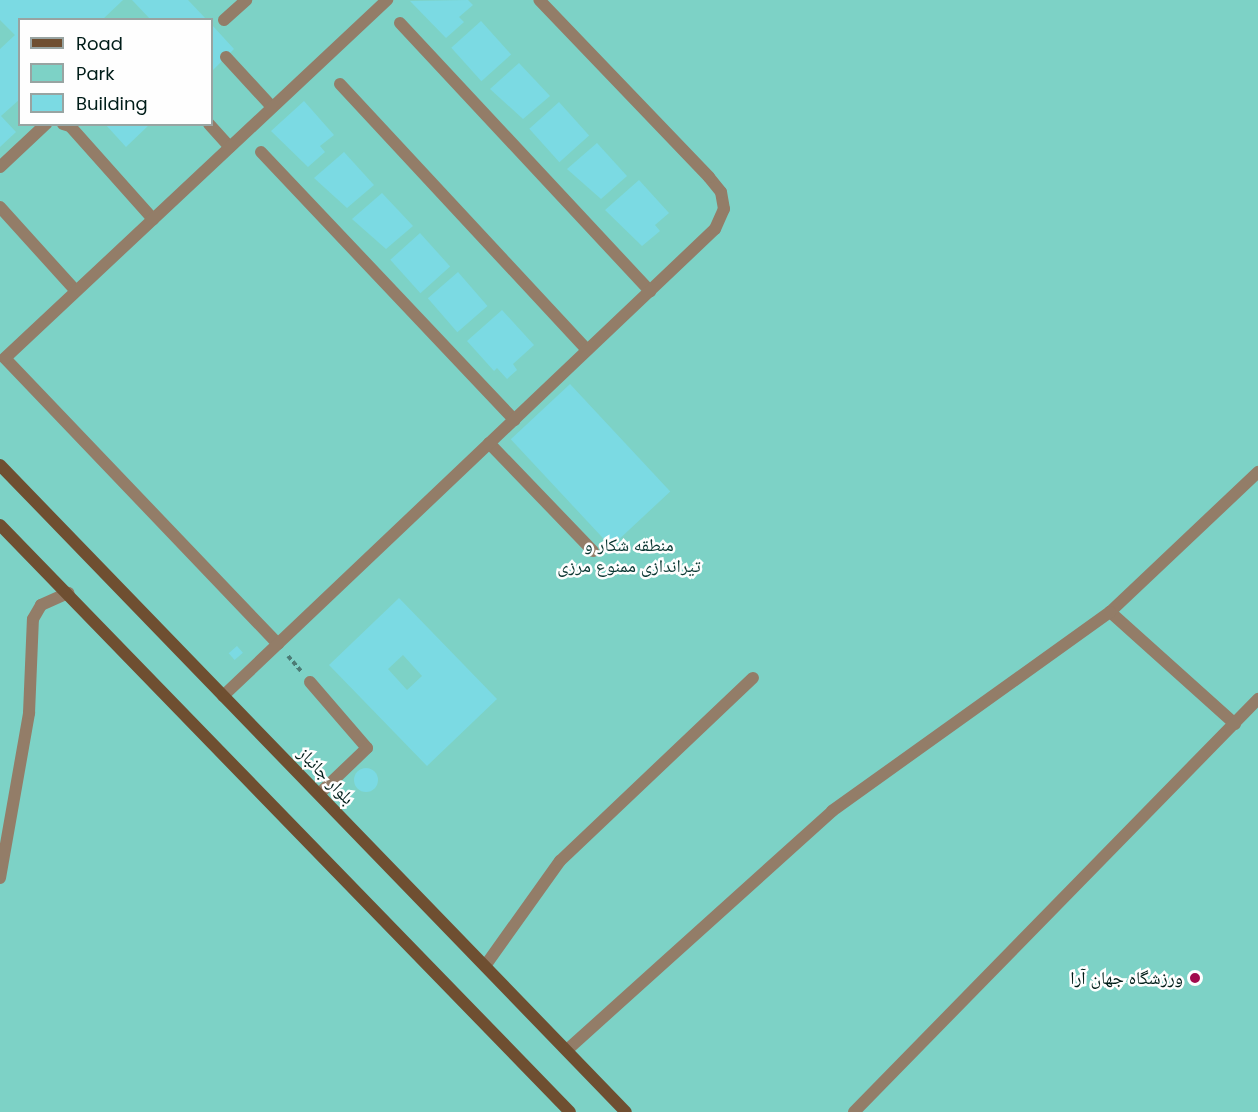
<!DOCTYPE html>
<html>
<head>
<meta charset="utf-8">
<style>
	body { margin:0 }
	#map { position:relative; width:1258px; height:1112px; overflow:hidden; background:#a6ede2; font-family:Poppins,"Noto Naskh Arabic",sans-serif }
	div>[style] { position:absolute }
	.green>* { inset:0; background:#7dd2c6 }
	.building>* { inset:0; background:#7bdae3; transform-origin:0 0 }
	.round { border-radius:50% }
	.path>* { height:4px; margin-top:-2px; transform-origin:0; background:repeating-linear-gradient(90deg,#4c7c75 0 4.5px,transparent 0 7.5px) }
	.lane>* { height:12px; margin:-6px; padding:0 6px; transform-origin:6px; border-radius:6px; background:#937d68 }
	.street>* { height:12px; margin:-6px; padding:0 6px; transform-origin:6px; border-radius:6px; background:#937d68 }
	.secondary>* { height:12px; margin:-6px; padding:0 6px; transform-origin:6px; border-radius:6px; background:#6f4f31 }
	.dots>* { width:16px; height:16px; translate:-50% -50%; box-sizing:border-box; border:3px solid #fefefe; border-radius:50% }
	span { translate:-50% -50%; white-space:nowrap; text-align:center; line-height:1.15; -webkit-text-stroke:5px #fefefe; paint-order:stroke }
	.park-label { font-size:18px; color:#0a3732 }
	.street-label { font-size:18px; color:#001d19 }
	.poi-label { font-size:18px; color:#001d19 }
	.right { translate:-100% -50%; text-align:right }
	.legend { position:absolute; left:18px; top:18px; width:195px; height:108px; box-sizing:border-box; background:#fefefe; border:2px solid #98a4a2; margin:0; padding:8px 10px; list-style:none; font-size:18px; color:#001d19 }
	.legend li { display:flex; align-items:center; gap:12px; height:30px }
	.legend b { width:30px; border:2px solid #98a4a2 }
</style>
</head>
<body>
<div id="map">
	<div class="green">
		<i style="clip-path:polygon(evenodd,0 0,1258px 0,1258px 1112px,0 1112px,0 0,20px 20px,212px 20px,212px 124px,20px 124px,20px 20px)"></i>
	</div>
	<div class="building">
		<i style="clip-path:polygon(0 0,123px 0,102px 20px,20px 20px,20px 99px,1px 116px,16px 132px,0 147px,0 49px,15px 35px,0 20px)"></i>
		<i style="clip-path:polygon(132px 0,188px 0,207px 20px,151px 20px)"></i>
		<i style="clip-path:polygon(468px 0,473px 5px,459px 17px,464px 22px,446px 38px,410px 1px)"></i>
		<i style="left:481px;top:21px;width:45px;height:40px;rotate:48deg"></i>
		<i style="clip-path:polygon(212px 25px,234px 49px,212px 71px)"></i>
		<i style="clip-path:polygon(519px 63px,550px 96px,523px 119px,490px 89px)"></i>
		<i style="clip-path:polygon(304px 101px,334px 135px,320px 146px,325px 152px,308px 167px,271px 131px)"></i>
		<i style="left:559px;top:102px;width:45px;height:40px;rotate:48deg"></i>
		<i style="clip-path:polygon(105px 124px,150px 124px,126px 147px)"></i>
		<i style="clip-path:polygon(597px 143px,627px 176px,601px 199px,567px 169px)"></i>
		<i style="clip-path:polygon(344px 152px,374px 185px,347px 208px,314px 178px)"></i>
		<i style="clip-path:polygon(639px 180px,669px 213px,655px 225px,660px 231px,642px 246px,605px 210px)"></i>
		<i style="clip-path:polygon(382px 193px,413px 226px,386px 249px,352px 219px)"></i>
		<i style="left:420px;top:233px;width:45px;height:40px;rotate:48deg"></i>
		<i style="left:458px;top:272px;width:45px;height:40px;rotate:49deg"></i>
		<i style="clip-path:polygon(502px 310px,534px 345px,513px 364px,517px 370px,507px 379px,497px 368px,494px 371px,467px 341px)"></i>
		<i style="left:570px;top:384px;width:147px;height:81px;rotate:47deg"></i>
		<i style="clip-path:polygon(evenodd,399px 598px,497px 699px,427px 766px,329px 665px,399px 598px,403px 655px,422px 676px,407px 690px,388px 669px,403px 655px)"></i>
		<i style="left:237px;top:646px;width:9px;height:11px;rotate:49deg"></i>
		<i class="round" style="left:354px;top:768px;width:24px;height:24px"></i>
	</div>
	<div class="path">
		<i style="left:288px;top:656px;width:20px;rotate:49deg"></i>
	</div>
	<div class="lane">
		<i style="left:224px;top:20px;width:30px;rotate:-42deg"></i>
		<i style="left:400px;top:23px;width:367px;rotate:47deg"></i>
		<i style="left:226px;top:57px;width:68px;rotate:47.4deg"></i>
		<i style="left:340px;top:84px;width:363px;rotate:47.1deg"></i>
		<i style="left:63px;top:124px;width:7px;rotate:16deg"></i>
		<i style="left:70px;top:126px;width:125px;rotate:48.3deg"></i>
		<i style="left:209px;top:124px;width:31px;rotate:48deg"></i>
		<i style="left:261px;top:152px;width:369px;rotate:46.6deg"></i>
		<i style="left:0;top:167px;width:63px;rotate:-43.1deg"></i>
		<i style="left:0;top:207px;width:113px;rotate:47.9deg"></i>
		<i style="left:489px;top:443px;width:150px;rotate:46.1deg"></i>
		<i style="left:278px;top:644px;width:395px;rotate:-133.7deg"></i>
		<i style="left:5px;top:358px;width:524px;rotate:-43.14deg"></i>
		<i style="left:310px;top:682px;width:87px;rotate:49.2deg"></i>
		<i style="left:367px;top:748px;width:66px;rotate:136.2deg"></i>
		<i style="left:223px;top:696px;width:678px;rotate:-43.51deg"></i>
		<i style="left:715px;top:229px;width:22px;rotate:-66deg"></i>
		<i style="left:724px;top:209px;width:17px;rotate:-100deg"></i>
		<i style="left:721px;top:192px;width:19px;rotate:-129deg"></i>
		<i style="left:709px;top:177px;width:245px;rotate:-133.8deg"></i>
	</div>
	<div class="street">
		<i style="left:1235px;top:724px;width:168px;rotate:-138.1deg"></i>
		<i style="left:1110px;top:612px;width:204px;rotate:-43.4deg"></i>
		<i style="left:0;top:878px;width:168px;rotate:-80deg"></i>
		<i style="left:29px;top:713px;width:94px;rotate:-87.6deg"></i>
		<i style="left:33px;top:619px;width:16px;rotate:-60deg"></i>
		<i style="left:41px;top:605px;width:30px;rotate:-24deg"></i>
		<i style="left:485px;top:966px;width:129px;rotate:-54.5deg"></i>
		<i style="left:560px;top:861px;width:266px;rotate:-43.5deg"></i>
		<i style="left:567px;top:1050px;width:357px;rotate:-42deg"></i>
		<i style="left:832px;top:811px;width:342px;rotate:-35.6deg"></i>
		<i style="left:854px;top:1112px;width:578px;rotate:-45.63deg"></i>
	</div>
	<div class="secondary">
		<i style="left:0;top:465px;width:900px;rotate:45.95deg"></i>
		<i style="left:0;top:525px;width:818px;rotate:45.84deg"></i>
	</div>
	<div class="dots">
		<i style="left:1195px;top:978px;background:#a10b4d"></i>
	</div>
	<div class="park-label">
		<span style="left:629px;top:556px">منطقه شکار و<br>تیراندازی ممنوع مرزی</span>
	</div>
	<div class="street-label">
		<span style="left:326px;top:776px;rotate:46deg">بلوار جانباز</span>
	</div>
	<div class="poi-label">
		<span class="right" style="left:1183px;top:978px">ورزشگاه جهان آرا</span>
	</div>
	<ul class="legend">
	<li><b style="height:8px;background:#6f4f31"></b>Road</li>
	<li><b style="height:16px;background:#7dd2c6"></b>Park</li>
	<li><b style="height:16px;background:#7bdae3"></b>Building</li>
	</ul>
</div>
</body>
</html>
